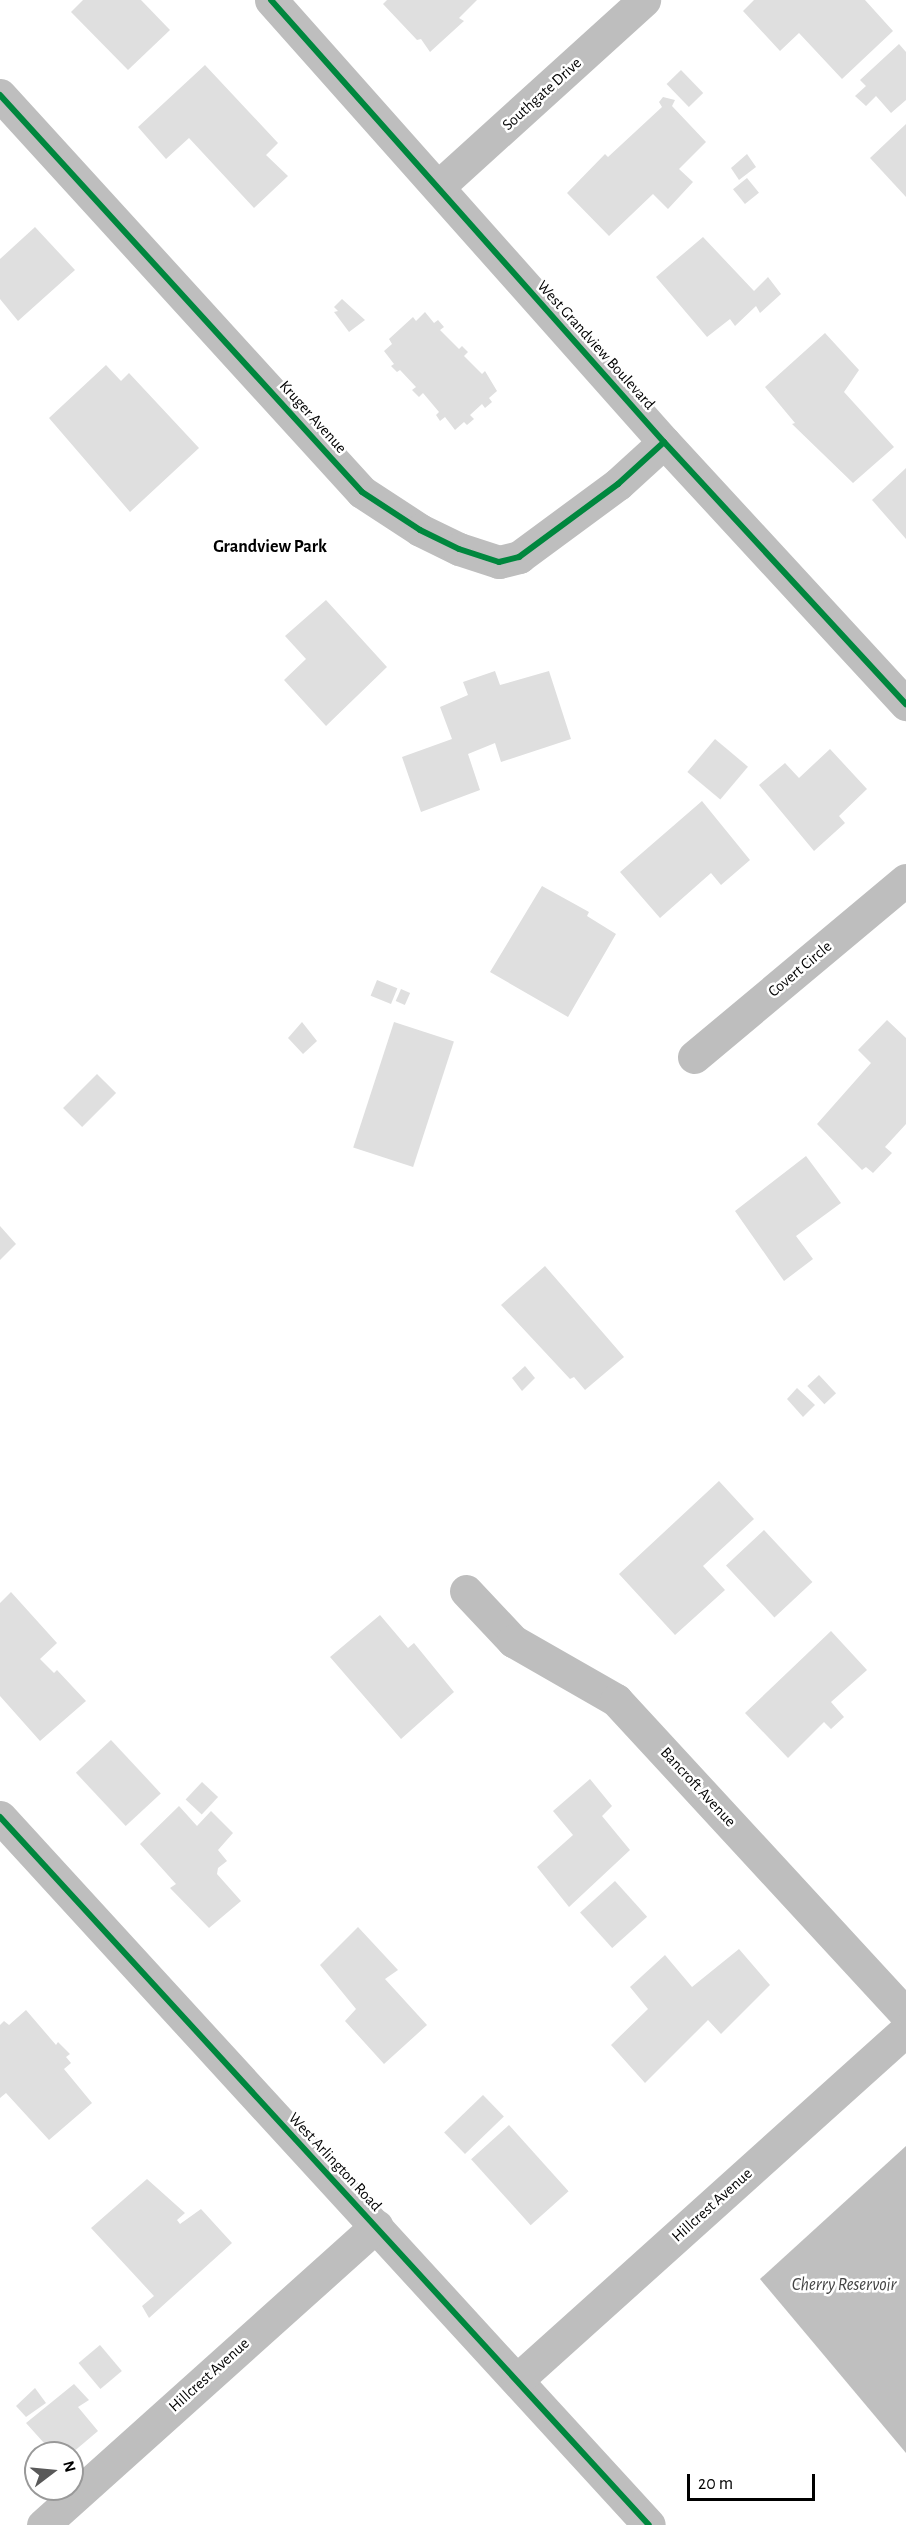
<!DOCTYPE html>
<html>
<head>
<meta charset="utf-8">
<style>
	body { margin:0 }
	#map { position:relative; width:906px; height:2525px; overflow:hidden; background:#fff; font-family:"Alegreya Sans",sans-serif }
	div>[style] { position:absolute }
	.water>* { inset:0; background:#bfbfbf }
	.building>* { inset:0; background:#dfdfdf; transform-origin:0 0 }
	.minor>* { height:33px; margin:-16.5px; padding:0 16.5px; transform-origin:16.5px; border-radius:16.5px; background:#bebebe }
	.cycleway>* { height:6px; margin:-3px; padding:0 3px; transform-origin:3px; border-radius:3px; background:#00873e }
	span { translate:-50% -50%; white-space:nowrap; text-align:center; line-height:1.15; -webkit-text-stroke:5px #fff; paint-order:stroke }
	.street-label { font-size:16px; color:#000 }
	.neighbourhood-label { font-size:18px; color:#000; font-weight:700 }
	.water-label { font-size:18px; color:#444; font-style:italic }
	.north { position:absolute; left:24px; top:2441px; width:60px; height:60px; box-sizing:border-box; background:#fff; border:2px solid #999; border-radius:50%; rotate:74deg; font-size:16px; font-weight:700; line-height:24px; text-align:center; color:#000 }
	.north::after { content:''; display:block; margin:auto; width:21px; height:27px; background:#595959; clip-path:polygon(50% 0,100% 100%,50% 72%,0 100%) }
	.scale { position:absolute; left:687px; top:2474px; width:128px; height:27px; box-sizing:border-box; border:3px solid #000; border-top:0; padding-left:8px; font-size:18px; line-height:21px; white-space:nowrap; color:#000; -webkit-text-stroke:4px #fff; paint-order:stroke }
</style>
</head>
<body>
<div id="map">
	<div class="water">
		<i style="clip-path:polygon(906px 2146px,906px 2453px,760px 2279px)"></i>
	</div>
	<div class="building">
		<i style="clip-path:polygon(83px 0,141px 0,170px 30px,128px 70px,71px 12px)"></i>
		<i style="clip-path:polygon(387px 0,477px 0,459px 18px,464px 21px,430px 52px,421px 39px,417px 40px,383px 4px)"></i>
		<i style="clip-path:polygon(754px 0,865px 0,893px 31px,842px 79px,799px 33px,780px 51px,743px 11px)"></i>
		<i style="clip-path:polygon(899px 44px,906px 52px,906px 100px,891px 113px,876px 96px,866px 106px,855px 96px,866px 86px,860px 80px)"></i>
		<i style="clip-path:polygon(205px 65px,278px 143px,266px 155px,288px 176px,254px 208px,189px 138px,166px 159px,138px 127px)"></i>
		<i style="left:681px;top:70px;width:32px;height:20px;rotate:46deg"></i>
		<i style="clip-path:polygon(663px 97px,675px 100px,672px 106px,706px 142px,679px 169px,693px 182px,668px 209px,653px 194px,609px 236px,567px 193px,605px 154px,608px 157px,662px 107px,659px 102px)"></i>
		<i style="clip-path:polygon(906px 124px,906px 197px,870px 158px)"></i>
		<i style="clip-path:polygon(747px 154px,756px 167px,739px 180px,731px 168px)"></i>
		<i style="left:747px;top:178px;width:19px;height:18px;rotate:51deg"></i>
		<i style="clip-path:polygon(35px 227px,75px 270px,18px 321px,0 299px,0 259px)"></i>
		<i style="clip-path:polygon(703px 237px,754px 291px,768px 277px,781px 294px,760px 313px,756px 306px,735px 326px,730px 319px,707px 337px,656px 277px)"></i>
		<i style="clip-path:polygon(342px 299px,365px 320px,349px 332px,334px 312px,338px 311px,334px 307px)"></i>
		<i style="clip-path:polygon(425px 312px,434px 323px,438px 320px,444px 327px,440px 330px,459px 349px,462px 346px,468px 352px,464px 356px,482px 374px,485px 371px,497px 391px,489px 398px,492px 402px,485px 408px,482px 404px,470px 415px,474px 419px,467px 425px,464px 422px,455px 430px,445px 417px,440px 421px,436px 415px,439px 412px,423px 393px,419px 397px,412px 390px,416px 387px,400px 370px,397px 372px,391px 366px,394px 364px,384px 351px,392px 344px,389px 339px,413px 317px,416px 321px)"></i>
		<i style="clip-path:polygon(825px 333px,859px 370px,844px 392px,894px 447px,853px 483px,792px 424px,795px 423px,765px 387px)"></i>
		<i style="clip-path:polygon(106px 365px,121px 381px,129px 373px,199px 448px,130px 512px,49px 418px)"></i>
		<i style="clip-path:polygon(906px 468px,906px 539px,872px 500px)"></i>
		<i style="clip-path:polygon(326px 600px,387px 667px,326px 726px,284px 680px,306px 659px,285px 636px)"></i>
		<i style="clip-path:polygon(495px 671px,500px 685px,549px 671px,571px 739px,501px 762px,495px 743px,468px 754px,480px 790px,421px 812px,402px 757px,452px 739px,440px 707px,468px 695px,463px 682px)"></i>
		<i style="left:715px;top:739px;width:43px;height:43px;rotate:40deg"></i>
		<i style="clip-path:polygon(830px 749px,867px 789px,839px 816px,845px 823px,814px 851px,759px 785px,785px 763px,799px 778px)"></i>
		<i style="clip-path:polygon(702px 801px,750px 860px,721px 885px,711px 873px,660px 918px,620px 872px)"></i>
		<i style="clip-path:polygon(542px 886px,589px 912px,587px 916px,616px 934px,568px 1017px,490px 972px)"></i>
		<i style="left:377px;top:980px;width:22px;height:17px;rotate:22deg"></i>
		<i style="left:401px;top:989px;width:10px;height:13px;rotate:24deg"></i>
		<i style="clip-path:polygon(887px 1020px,906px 1038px,906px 1124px,885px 1147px,892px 1153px,873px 1173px,866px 1167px,862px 1170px,817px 1124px,871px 1063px,858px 1050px)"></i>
		<i style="clip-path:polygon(302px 1022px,317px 1041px,303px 1054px,288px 1038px)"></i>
		<i style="left:394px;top:1022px;width:63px;height:132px;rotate:18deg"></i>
		<i style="left:97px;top:1074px;width:27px;height:48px;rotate:45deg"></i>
		<i style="clip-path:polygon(806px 1156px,841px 1203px,796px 1236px,813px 1259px,784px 1281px,735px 1211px)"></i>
		<i style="clip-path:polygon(0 1226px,16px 1244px,0 1260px)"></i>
		<i style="clip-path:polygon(545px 1266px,624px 1357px,585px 1390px,574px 1377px,570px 1379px,501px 1305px)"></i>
		<i style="clip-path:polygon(525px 1366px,535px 1378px,522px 1391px,512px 1378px)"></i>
		<i style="left:819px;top:1375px;width:25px;height:16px;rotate:47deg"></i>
		<i style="clip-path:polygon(797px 1388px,815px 1405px,803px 1417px,787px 1399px)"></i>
		<i style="clip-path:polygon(719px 1481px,754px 1519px,703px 1566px,725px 1590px,675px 1635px,619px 1574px)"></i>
		<i style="left:764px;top:1530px;width:71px;height:52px;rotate:47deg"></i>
		<i style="clip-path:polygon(11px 1592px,57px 1643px,40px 1659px,54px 1673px,57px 1670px,86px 1701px,40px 1741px,0 1696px,0 1603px)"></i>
		<i style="clip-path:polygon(380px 1615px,408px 1648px,414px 1643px,454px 1692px,401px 1739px,330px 1657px)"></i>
		<i style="clip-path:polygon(831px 1631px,867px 1670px,831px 1702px,844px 1717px,831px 1729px,824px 1722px,788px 1758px,745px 1713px)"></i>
		<i style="left:111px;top:1740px;width:73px;height:48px;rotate:47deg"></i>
		<i style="clip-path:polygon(590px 1779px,612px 1806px,602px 1816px,630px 1850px,569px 1907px,537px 1867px,573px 1835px,553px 1811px)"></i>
		<i style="left:202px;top:1782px;width:22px;height:24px;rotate:43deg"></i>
		<i style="clip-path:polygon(179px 1806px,197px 1826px,211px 1811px,233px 1833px,218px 1850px,227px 1861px,218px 1868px,217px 1874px,241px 1901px,209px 1928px,170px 1888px,176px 1884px,140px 1844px)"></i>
		<i style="left:615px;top:1881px;width:48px;height:47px;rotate:48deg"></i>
		<i style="clip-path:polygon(358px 1927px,398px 1970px,385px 1979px,427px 2025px,384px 2064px,345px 2021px,356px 2009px,320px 1965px)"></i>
		<i style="clip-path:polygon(739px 1949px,770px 1985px,721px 2034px,708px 2020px,645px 2083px,611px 2045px,648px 2009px,630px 1987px,665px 1955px,692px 1987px)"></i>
		<i style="clip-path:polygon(26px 2010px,56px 2045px,58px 2042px,70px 2054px,66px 2057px,71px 2063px,64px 2069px,92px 2103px,49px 2140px,6px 2093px,0 2098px,0 2025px,4px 2021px,9px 2025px)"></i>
		<i style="left:483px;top:2095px;width:30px;height:54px;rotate:46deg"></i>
		<i style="left:509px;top:2125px;width:89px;height:51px;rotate:48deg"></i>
		<i style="clip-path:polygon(147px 2179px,185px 2213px,177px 2220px,180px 2224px,201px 2209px,232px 2243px,149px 2318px,142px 2306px,154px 2296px,91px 2228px)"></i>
		<i style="left:100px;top:2345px;width:34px;height:28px;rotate:50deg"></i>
		<i style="clip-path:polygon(74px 2384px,89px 2400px,78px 2407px,98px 2431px,72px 2453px,53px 2453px,26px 2423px)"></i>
		<i style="clip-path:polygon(35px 2388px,46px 2403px,26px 2417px,16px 2406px)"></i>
	</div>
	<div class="minor">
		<i style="left:271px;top:0;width:591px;rotate:48.36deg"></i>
		<i style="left:664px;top:442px;width:357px;rotate:47.3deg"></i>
		<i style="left:0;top:95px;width:537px;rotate:47.64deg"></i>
		<i style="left:362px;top:492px;width:69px;rotate:33.2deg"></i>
		<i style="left:420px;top:530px;width:43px;rotate:26deg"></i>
		<i style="left:459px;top:549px;width:42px;rotate:18deg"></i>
		<i style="left:499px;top:562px;width:21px;rotate:-14deg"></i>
		<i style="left:519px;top:557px;width:123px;rotate:-36.4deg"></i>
		<i style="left:618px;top:484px;width:62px;rotate:-42.4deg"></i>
		<i style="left:439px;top:186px;width:277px;rotate:-42.2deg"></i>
		<i style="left:694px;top:1057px;width:276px;rotate:-39.9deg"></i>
		<i style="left:466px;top:1591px;width:69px;rotate:46.8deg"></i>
		<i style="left:513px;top:1641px;width:119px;rotate:29.8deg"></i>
		<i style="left:616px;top:1700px;width:427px;rotate:47.3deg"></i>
		<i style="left:0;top:1817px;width:960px;rotate:47.49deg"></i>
		<i style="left:517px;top:2380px;width:523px;rotate:-41.98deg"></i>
		<i style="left:43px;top:2525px;width:448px;rotate:-41.9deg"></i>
	</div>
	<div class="cycleway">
		<i style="left:271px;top:0;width:591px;rotate:48.36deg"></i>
		<i style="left:664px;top:442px;width:357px;rotate:47.3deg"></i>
		<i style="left:0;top:95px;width:537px;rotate:47.64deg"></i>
		<i style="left:362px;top:492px;width:69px;rotate:33.2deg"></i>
		<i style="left:420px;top:530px;width:43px;rotate:26deg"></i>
		<i style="left:459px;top:549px;width:42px;rotate:18deg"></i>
		<i style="left:499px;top:562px;width:21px;rotate:-14deg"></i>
		<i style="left:519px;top:557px;width:123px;rotate:-36.4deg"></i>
		<i style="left:618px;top:484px;width:62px;rotate:-42.4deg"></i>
		<i style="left:0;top:1817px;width:960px;rotate:47.49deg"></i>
	</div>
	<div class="street-label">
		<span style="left:542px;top:94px;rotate:-42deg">Southgate Drive</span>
		<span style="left:596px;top:345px;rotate:48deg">West Grandview Boulevard</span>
		<span style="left:313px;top:417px;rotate:48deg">Kruger Avenue</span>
		<span style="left:800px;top:969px;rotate:-40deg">Covert Circle</span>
		<span style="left:698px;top:1787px;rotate:47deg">Bancroft Avenue</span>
		<span style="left:335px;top:2162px;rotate:47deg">West Arlington Road</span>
		<span style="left:712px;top:2205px;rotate:-42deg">Hillcrest Avenue</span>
		<span style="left:209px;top:2375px;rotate:-42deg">Hillcrest Avenue</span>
	</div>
	<div class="neighbourhood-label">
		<span style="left:270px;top:547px">Grandview Park</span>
	</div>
	<div class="water-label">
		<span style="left:844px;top:2285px">Cherry Reservoir</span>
	</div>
	<div class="north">N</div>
	<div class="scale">20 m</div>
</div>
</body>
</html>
